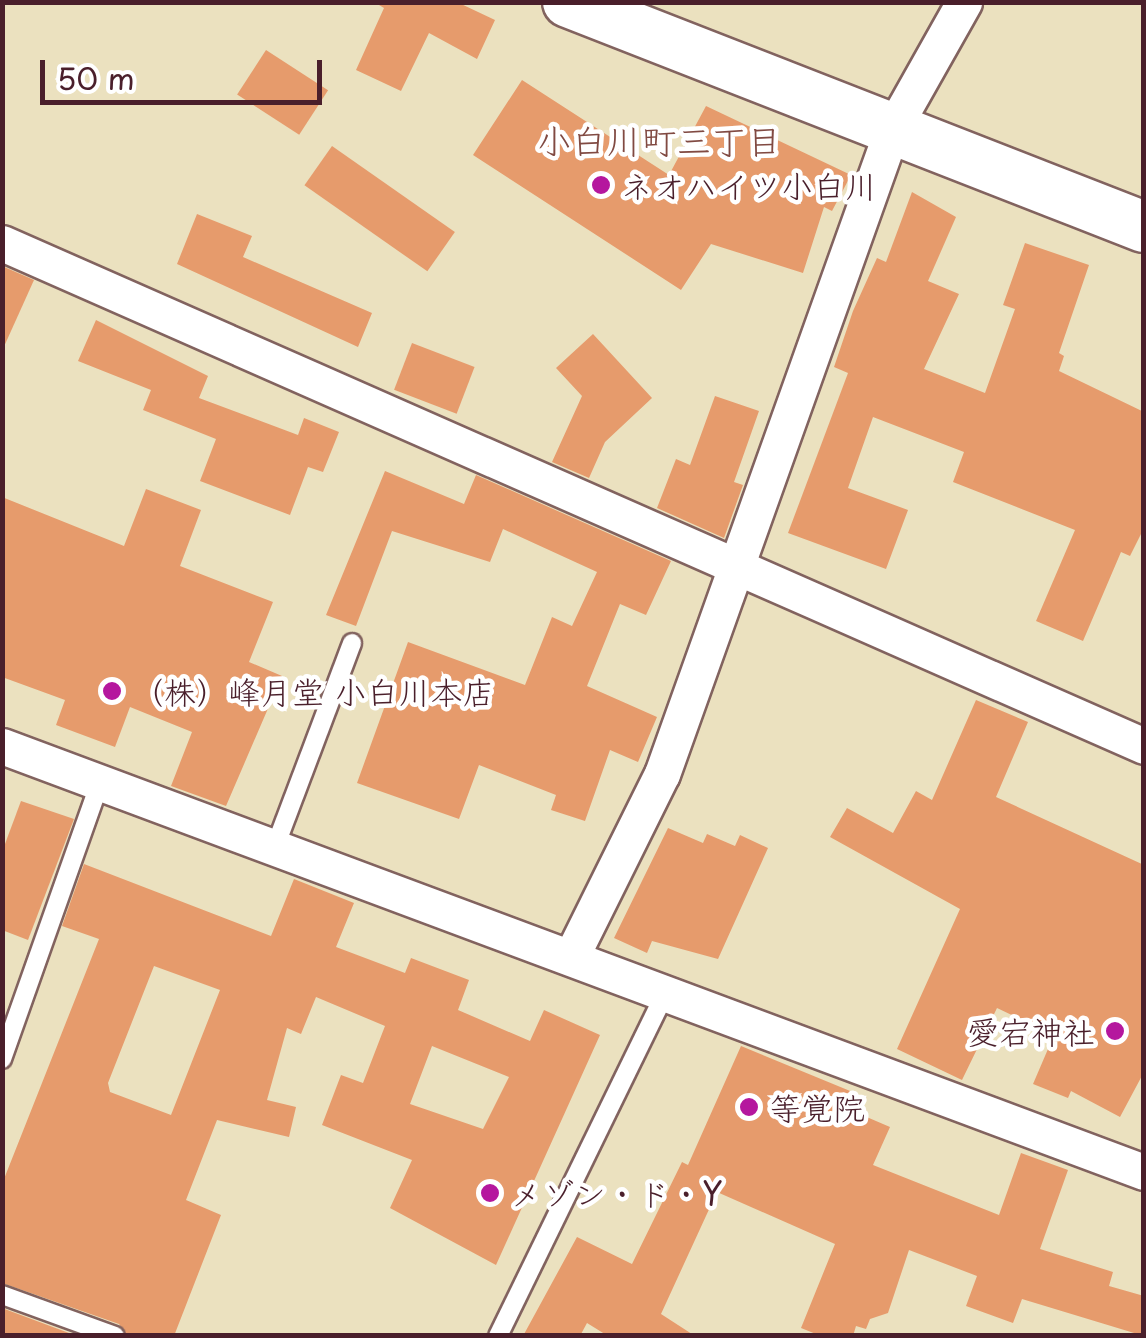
<!DOCTYPE html>
<html>
<head>
<meta charset="utf-8">
<style>
	body { margin:0 }
	#map { position:relative; width:1146px; height:1338px; overflow:hidden; background:#ebe1bf; font-family:"Playpen Sans","Klee One",sans-serif }
	div>[style] { position:absolute }
	.building>* { inset:0; background:#e69b6c; transform-origin:0 0 }
	.roads { filter:drop-shadow(2px 0 #82635f) drop-shadow(-2px 0 #82635f) drop-shadow(0 2px #82635f) drop-shadow(0 -2px #82635f) }
	.lane>* { height:18px; margin:-9px; padding:0 9px; transform-origin:9px; border-radius:9px; background:#fff }
	.street>* { height:35px; margin:-17.5px; padding:0 17.5px; transform-origin:17.5px; border-radius:17.5px; background:#fff }
	.secondary>* { height:50px; margin:-25px; padding:0 25px; transform-origin:25px; border-radius:25px; background:#fff }
	.dots>* { width:28px; height:28px; translate:-50% -50%; box-sizing:border-box; border:5px solid #fff; border-radius:50% }
	span { translate:-50% -50%; white-space:nowrap; text-align:center; line-height:1.15; -webkit-text-stroke:9px #fff; paint-order:stroke }
	.poi-label { font-size:32px; color:#4a1f2b }
	.left { translate:0 -50%; text-align:left }
	.right { translate:-100% -50%; text-align:right }
	.neighbourhood-label { font-size:35px; color:#814a42 }
	.frame { position:absolute; inset:0; border:5px solid #4a1f2b; pointer-events:none }
	.scale { position:absolute; left:40px; top:60px; width:282px; height:45px; box-sizing:border-box; border:5px solid #4a1f2b; border-top:0; padding-left:12px; font-size:30px; line-height:35px; white-space:nowrap; color:#4a1f2b; -webkit-text-stroke:8px #fff; paint-order:stroke }
</style>
</head>
<body>
<div id="map">
	<div class="building">
		<i style="clip-path:polygon(374px 2px,459px 3px,495px 20px,477px 59px,429px 33px,401px 91px,356px 70px,384px 8px)"></i>
		<i style="left:266px;top:50px;width:74px;height:53px;rotate:33deg"></i>
		<i style="clip-path:polygon(522px 80px,669px 175px,706px 106px,851px 175px,832px 211px,824px 207px,803px 273px,711px 244px,681px 290px,473px 155px)"></i>
		<i style="left:332px;top:146px;width:150px;height:48px;rotate:35deg"></i>
		<i style="clip-path:polygon(912px 192px,956px 217px,928px 281px,959px 294px,924px 369px,985px 393px,1015px 309px,1003px 305px,1025px 243px,1089px 265px,1059px 353px,1064px 356px,1059px 371px,1144px 412px,1144px 528px,1130px 556px,1121px 552px,1083px 641px,1036px 621px,1075px 530px,953px 482px,964px 452px,873px 417px,848px 488px,908px 510px,886px 569px,788px 533px,848px 373px,834px 367px,853px 311px,877px 258px,886px 262px)"></i>
		<i style="clip-path:polygon(197px 214px,252px 236px,243px 257px,372px 313px,358px 347px,177px 264px)"></i>
		<i style="clip-path:polygon(2px 266px,34px 280px,2px 351px)"></i>
		<i style="clip-path:polygon(96px 320px,208px 376px,199px 398px,298px 435px,304px 418px,339px 432px,323px 472px,308px 467px,290px 515px,200px 481px,216px 439px,143px 410px,151px 390px,78px 361px)"></i>
		<i style="clip-path:polygon(593px 334px,652px 398px,605px 442px,589px 478px,552px 462px,582px 396px,556px 368px)"></i>
		<i style="left:412px;top:343px;width:67px;height:50px;rotate:21deg"></i>
		<i style="clip-path:polygon(715px 396px,759px 411px,734px 482px,743px 485px,724px 538px,657px 508px,676px 459px,690px 465px)"></i>
		<i style="clip-path:polygon(385px 471px,464px 504px,476px 475px,671px 561px,646px 615px,620px 604px,587px 686px,657px 717px,638px 762px,610px 750px,585px 821px,551px 810px,556px 795px,479px 765px,459px 819px,357px 783px,408px 642px,525px 685px,552px 617px,572px 626px,597px 572px,503px 529px,490px 562px,392px 531px,356px 626px,326px 615px)"></i>
		<i style="clip-path:polygon(146px 489px,201px 510px,180px 566px,273px 602px,249px 662px,282px 676px,226px 806px,171px 786px,192px 732px,130px 707px,115px 747px,56px 725px,65px 700px,2px 677px,2px 497px,124px 546px)"></i>
		<i style="clip-path:polygon(976px 700px,1028px 722px,996px 797px,1144px 865px,1144px 1072px,1120px 1117px,1071px 1091px,1068px 1098px,1033px 1084px,1054px 1035px,997px 1008px,962px 1080px,897px 1049px,960px 909px,830px 837px,847px 808px,893px 833px,916px 791px,932px 800px)"></i>
		<i style="clip-path:polygon(21px 801px,74px 819px,28px 940px,2px 930px,2px 852px)"></i>
		<i style="clip-path:polygon(668px 828px,703px 843px,707px 834px,735px 846px,740px 835px,768px 848px,718px 959px,652px 941px,647px 953px,614px 938px)"></i>
		<i style="clip-path:polygon(evenodd,84px 864px,271px 936px,294px 879px,354px 903px,336px 947px,405px 973px,411px 958px,469px 980px,458px 1010px,530px 1041px,544px 1010px,600px 1035px,496px 1265px,390px 1208px,412px 1160px,322px 1125px,341px 1075px,363px 1083px,385px 1026px,316px 997px,301px 1034px,287px 1028px,267px 1100px,296px 1107px,289px 1137px,217px 1120px,186px 1200px,221px 1215px,174px 1336px,127px 1336px,119px 1324px,2px 1283px,2px 1184px,99px 939px,62px 926px,84px 864px,154px 966px,220px 990px,171px 1115px,110px 1092px,108px 1083px,154px 966px,84px 864px,432px 1046px,509px 1077px,483px 1129px,410px 1104px,432px 1046px)"></i>
		<i style="clip-path:polygon(741px 1046px,855px 1093px,848px 1109px,890px 1127px,873px 1165px,999px 1215px,1021px 1153px,1068px 1170px,1040px 1249px,1113px 1272px,1109px 1286px,1144px 1296px,1144px 1336px,1022px 1299px,1013px 1323px,966px 1306px,977px 1276px,909px 1250px,888px 1313px,870px 1319px,866px 1329px,856px 1326px,853px 1336px,821px 1336px,801px 1328px,835px 1244px,717px 1192px,661px 1314px,695px 1336px,608px 1336px,587px 1323px,580px 1336px,523px 1336px,577px 1237px,632px 1264px,682px 1162px,688px 1165px)"></i>
		<i style="clip-path:polygon(2px 1308px,77px 1336px,2px 1336px)"></i>
	</div>
	<div class="roads">
		<div class="lane">
			<i style="left:275px;top:847px;width:218px;rotate:-69.3deg"></i>
			<i style="left:2px;top:1059px;width:294px;rotate:-70.5deg"></i>
			<i style="left:2px;top:1295px;width:120px;rotate:19.9deg"></i>
			<i style="left:498px;top:1336px;width:381px;rotate:-64deg"></i>
		</div>
		<div class="street">
			<i style="left:2px;top:243px;width:1248px;rotate:23.77deg"></i>
			<i style="left:2px;top:746px;width:1219px;rotate:20.46deg"></i>
			<i style="left:571px;top:957px;width:204px;rotate:-63.6deg"></i>
			<i style="left:662px;top:774px;width:684px;rotate:-70.35deg"></i>
			<i style="left:892px;top:130px;width:147px;rotate:-60.6deg"></i>
		</div>
		<div class="secondary">
			<i style="left:568px;top:2px;width:618px;rotate:21.34deg"></i>
		</div>
	</div>
	<div class="dots">
		<i style="left:601px;top:185px;background:#b5179e"></i>
		<i style="left:112px;top:691px;background:#b5179e"></i>
		<i style="left:1115px;top:1031px;background:#b5179e"></i>
		<i style="left:749px;top:1107px;background:#b5179e"></i>
		<i style="left:490px;top:1193px;background:#b5179e"></i>
	</div>
	<div class="poi-label">
		<span class="left" style="left:621px;top:185px">ネオハイツ小白川</span>
		<span class="left" style="left:132px;top:691px">（株）峰月堂 小白川本店</span>
		<span class="right" style="left:1095px;top:1031px">愛宕神社</span>
		<span class="left" style="left:769px;top:1107px">等覚院</span>
		<span class="left" style="left:510px;top:1193px">メゾン・ド・Y</span>
	</div>
	<div class="neighbourhood-label">
		<span style="left:659px;top:140px">小白川町三丁目</span>
	</div>
	<div class="frame"></div>
	<div class="scale">50 m</div>
</div>
</body>
</html>
